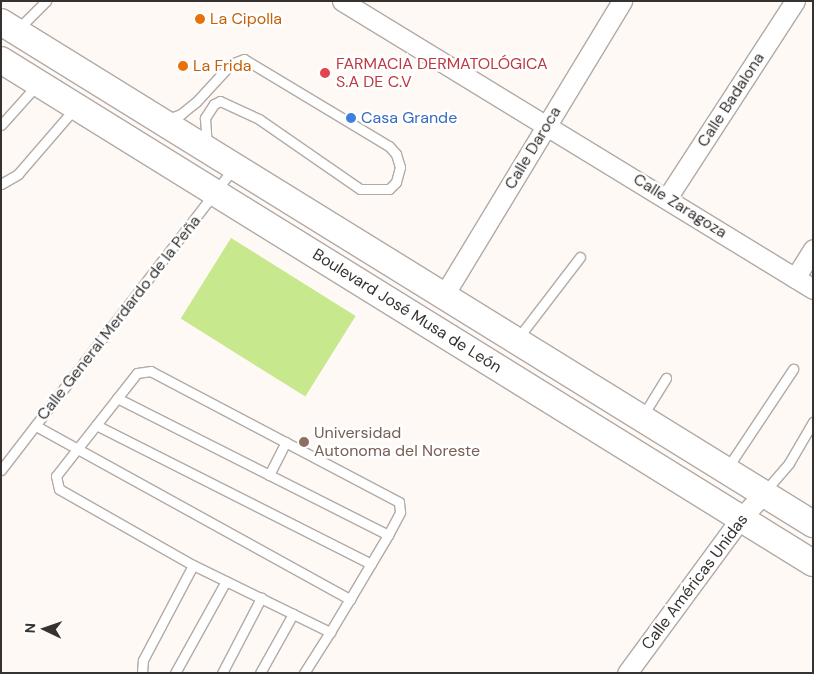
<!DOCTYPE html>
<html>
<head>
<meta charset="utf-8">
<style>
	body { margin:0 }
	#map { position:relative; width:814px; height:674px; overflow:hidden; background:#fef9f5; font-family:"DM Sans",sans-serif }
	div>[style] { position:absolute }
	.green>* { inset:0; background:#c7e88d; transform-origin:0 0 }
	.roads { filter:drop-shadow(1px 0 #b3aaa5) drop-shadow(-1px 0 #b3aaa5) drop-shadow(0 1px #b3aaa5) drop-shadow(0 -1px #b3aaa5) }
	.service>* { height:9px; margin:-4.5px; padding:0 4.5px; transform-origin:4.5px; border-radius:4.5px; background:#fff }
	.minor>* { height:19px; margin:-9.5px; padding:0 9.5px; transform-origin:9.5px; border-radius:9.5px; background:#fff }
	.secondary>* { height:26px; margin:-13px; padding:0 13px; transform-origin:13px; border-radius:13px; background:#fff }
	.dots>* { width:14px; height:14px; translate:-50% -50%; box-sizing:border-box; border:2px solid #fff; border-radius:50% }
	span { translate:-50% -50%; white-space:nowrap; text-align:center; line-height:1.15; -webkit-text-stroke:5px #fff; paint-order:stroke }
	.food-label { font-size:16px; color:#c56008 }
	.left { translate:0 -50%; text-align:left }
	.health-label { font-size:16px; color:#be3a42 }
	.street-label { font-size:16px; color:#353230 }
	.shop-label { font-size:16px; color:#366cbe }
	.education-label { font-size:16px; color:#785e54 }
	.frame { position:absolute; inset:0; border:2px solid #353230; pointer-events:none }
	.north { position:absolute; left:20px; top:604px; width:50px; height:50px; -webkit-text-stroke:4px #fff; paint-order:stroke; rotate:273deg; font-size:14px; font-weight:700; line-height:20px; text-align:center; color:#353230 }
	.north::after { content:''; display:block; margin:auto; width:18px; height:22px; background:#353230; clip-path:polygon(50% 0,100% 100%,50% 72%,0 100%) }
</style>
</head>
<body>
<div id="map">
	<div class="green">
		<i style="left:231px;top:238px;width:147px;height:95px;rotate:32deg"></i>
	</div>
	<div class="roads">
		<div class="service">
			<i style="left:18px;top:29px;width:40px;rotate:-45deg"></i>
			<i style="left:168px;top:119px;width:14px;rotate:-21deg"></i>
			<i style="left:181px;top:114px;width:19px;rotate:-39deg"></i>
			<i style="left:196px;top:102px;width:52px;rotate:-47.4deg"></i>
			<i style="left:231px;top:64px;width:14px;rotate:-21deg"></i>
			<i style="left:244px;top:59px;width:169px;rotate:31deg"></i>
			<i style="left:389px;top:146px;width:11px;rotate:49deg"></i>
			<i style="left:396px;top:154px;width:14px;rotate:73deg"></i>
			<i style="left:400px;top:167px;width:16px;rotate:105deg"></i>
			<i style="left:396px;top:182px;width:10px;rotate:135deg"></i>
			<i style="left:389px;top:189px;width:29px;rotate:180deg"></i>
			<i style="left:360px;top:189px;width:123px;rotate:-145.3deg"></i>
			<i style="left:259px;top:119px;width:43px;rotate:-155.2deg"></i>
			<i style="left:220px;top:101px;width:7px;rotate:153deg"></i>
			<i style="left:214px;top:104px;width:17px;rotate:123deg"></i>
			<i style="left:205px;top:118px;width:28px;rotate:86deg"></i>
			<i style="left:1px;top:125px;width:52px;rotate:-48.1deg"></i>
			<i style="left:1px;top:184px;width:20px;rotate:-30deg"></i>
			<i style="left:18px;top:174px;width:87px;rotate:-49.2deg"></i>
			<i style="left:518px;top:338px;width:102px;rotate:-52.6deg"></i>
			<i style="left:117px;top:398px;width:304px;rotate:26.8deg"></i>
			<i style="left:642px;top:417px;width:46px;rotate:-58.4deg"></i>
			<i style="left:96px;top:425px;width:308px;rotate:26.8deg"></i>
			<i style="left:36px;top:426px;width:359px;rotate:28.9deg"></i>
			<i style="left:728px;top:467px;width:118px;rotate:-56.4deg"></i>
			<i style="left:1px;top:470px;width:382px;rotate:-52.4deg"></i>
			<i style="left:269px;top:475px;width:37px;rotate:-63deg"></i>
			<i style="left:765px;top:491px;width:37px;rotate:-49deg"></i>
			<i style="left:789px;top:463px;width:48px;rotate:-59.7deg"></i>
			<i style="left:142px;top:673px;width:13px;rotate:-86deg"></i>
			<i style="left:143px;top:660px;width:107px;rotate:-62.2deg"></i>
			<i style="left:175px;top:673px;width:105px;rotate:-61deg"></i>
			<i style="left:222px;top:673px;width:85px;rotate:-62.5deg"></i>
			<i style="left:260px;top:673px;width:68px;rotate:-60.8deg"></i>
			<i style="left:304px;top:673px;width:49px;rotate:-57.6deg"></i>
			<i style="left:330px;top:632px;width:39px;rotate:-59deg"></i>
			<i style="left:350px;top:599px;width:74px;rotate:-59.3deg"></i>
			<i style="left:388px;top:535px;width:26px;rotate:-62deg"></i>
			<i style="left:400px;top:512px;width:10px;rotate:-96deg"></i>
			<i style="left:399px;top:502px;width:280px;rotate:-152.2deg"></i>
			<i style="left:151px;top:371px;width:14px;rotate:172deg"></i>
			<i style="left:137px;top:373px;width:131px;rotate:128.2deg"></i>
			<i style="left:56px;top:476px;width:13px;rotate:77deg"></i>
			<i style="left:59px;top:489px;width:154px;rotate:29.6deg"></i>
			<i style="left:193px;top:565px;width:153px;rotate:26.1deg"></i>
		</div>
		<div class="minor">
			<i style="left:342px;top:1px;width:552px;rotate:31.44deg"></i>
			<i style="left:667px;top:198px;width:235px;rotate:-57deg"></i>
			<i style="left:795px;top:278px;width:34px;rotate:-58deg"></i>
			<i style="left:444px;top:295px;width:344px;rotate:-58.8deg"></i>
			<i style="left:627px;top:673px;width:191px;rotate:-53.7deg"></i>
			<i style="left:740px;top:519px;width:35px;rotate:-47deg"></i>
		</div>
		<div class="secondary">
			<i style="left:1px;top:22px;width:955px;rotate:31.73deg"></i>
			<i style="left:1px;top:60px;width:955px;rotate:31.78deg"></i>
		</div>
	</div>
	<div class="dots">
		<i style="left:200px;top:19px;background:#e8710a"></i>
		<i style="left:183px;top:66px;background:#e8710a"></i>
		<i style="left:325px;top:73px;background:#e0444e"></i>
		<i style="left:351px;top:118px;background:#3f7fe0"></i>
		<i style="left:304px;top:442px;background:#8d6e63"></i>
	</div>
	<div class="food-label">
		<span class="left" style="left:210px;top:19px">La Cipolla</span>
		<span class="left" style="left:193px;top:66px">La Frida</span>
	</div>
	<div class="health-label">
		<span class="left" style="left:336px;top:73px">FARMACIA DERMATOLÓGICA<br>S.A DE C.V</span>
	</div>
	<div class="street-label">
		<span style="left:731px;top:100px;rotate:-57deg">Calle Badalona</span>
		<span style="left:533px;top:148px;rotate:-59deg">Calle Daroca</span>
		<span style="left:680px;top:206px;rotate:32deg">Calle Zaragoza</span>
		<span style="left:407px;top:311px;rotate:32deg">Boulevard José Musa de León</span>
		<span style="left:119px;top:318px;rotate:-52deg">Calle General Merdardo de la Peña</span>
		<span style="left:695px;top:582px;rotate:-53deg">Calle Américas Unidas</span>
	</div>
	<div class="shop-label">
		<span class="left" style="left:361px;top:118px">Casa Grande</span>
	</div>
	<div class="education-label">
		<span class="left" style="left:314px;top:442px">Universidad<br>Autonoma del Noreste</span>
	</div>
	<div class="frame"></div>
	<div class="north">N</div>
</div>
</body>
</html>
